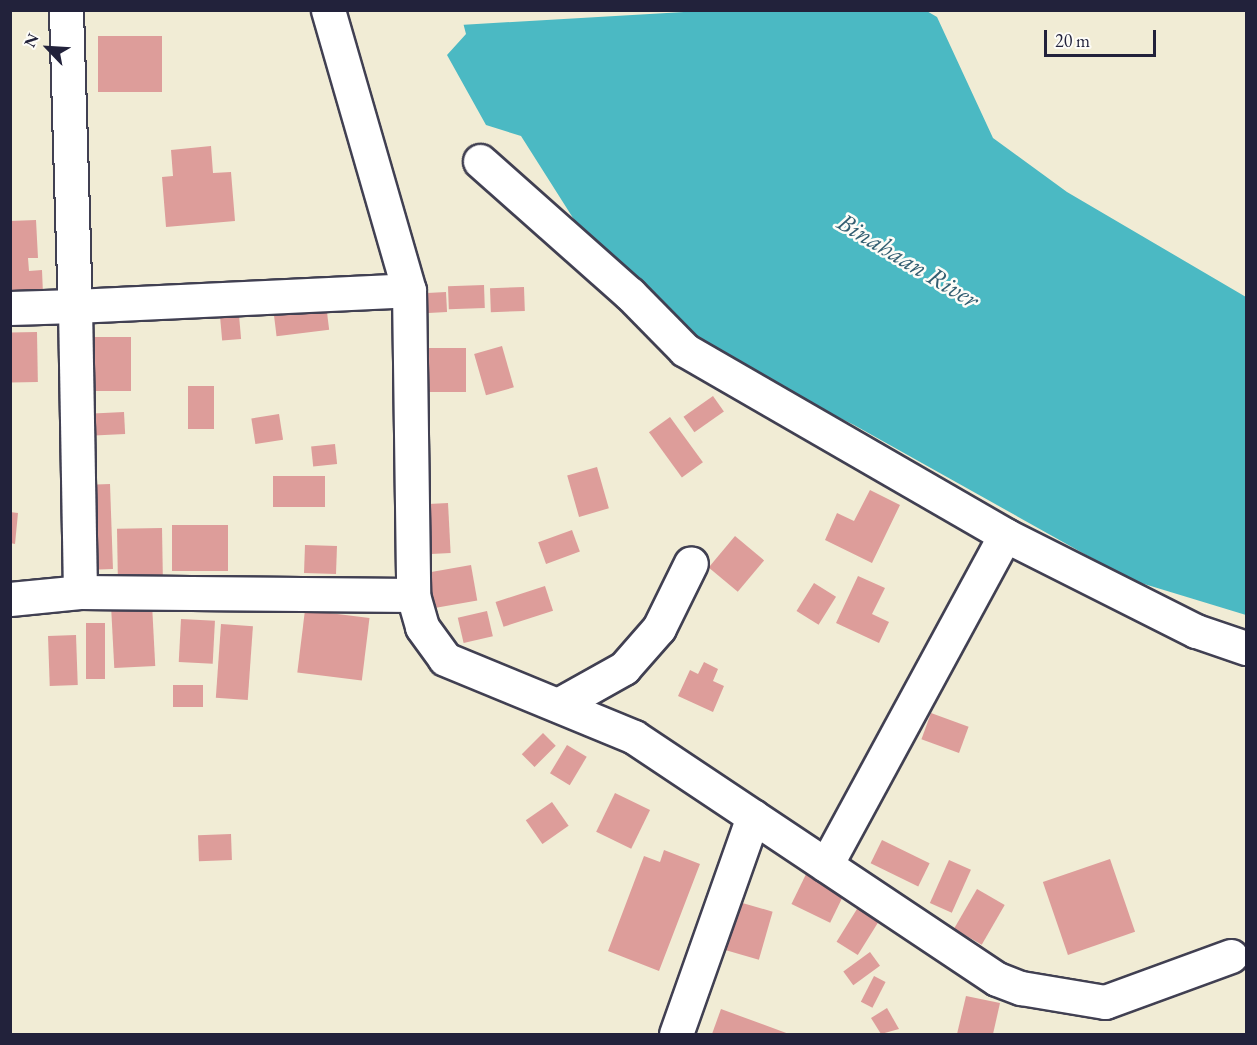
<!DOCTYPE html>
<html>
<head>
<meta charset="utf-8">
<style>
	body { margin:0 }
	#map { position:relative; width:1257px; height:1045px; overflow:hidden; background:#f1ecd5; font-family:"EB Garamond",serif }
	div>[style] { position:absolute }
	.water>* { inset:0; background:#4bb9c3 }
	.pier>* { inset:0; background:#f1ecd5 }
	.building>* { inset:0; background:#dd9d9a; transform-origin:0 0 }
	.roads { filter:drop-shadow(2px 0 #414052) drop-shadow(-2px 0 #414052) drop-shadow(0 2px #414052) drop-shadow(0 -2px #414052) }
	.minor>* { height:33px; margin:-16.5px; padding:0 16.5px; transform-origin:16.5px; border-radius:16.5px; background:#fff }
	span { translate:-50% -50%; white-space:nowrap; text-align:center; line-height:1.15; -webkit-text-stroke:5px #fdfcf7; paint-order:stroke }
	.water-label { font-size:26px; color:#325e71; font-style:italic }
	.frame { position:absolute; inset:0; border:12px solid #22223b; pointer-events:none }
	.north { position:absolute; left:18px; top:18px; width:60px; height:60px; -webkit-text-stroke:4px #fdfcf7; paint-order:stroke; rotate:295deg; font-size:16px; font-weight:700; line-height:24px; text-align:center; color:#22223b }
	.north::after { content:''; display:block; margin:auto; width:21px; height:27px; background:#22223b; clip-path:polygon(50% 0,100% 100%,50% 72%,0 100%) }
	.scale { position:absolute; left:1044px; top:30px; width:112px; height:27px; box-sizing:border-box; border:3px solid #22223b; border-top:0; padding-left:8px; font-size:18px; line-height:21px; white-space:nowrap; color:#22223b; -webkit-text-stroke:4px #fdfcf7; paint-order:stroke }
</style>
</head>
<body>
<div id="map">
	<div class="water">
		<i style="clip-path:polygon(925px 10px,937px 17px,993px 138px,1067px 192px,1246px 297px,1246px 615px,1131px 580px,854px 425px,720px 359px,606px 270px,521px 136px,486px 125px,447px 55px,466px 34px,460px 11px)"></i>
	</div>
	<div class="pier">
		<i style="clip-path:polygon(457px 10px,701px 10px,701px 11px,460px 25px)"></i>
	</div>
	<div class="building">
		<i style="left:162px;top:36px;width:56px;height:64px;rotate:90deg"></i>
		<i style="clip-path:polygon(211px 146px,213px 173px,231px 172px,235px 221px,166px 227px,162px 177px,173px 176px,171px 150px)"></i>
		<i style="clip-path:polygon(36px 220px,38px 258px,28px 258px,29px 271px,42px 270px,43px 294px,10px 296px,10px 221px)"></i>
		<i style="left:484px;top:285px;width:23px;height:36px;rotate:88deg"></i>
		<i style="left:524px;top:287px;width:24px;height:34px;rotate:88deg"></i>
		<i style="left:446px;top:292px;width:20px;height:28px;rotate:87deg"></i>
		<i style="left:326px;top:304px;width:26px;height:53px;rotate:83deg"></i>
		<i style="left:239px;top:315px;width:24px;height:19px;rotate:85deg"></i>
		<i style="left:37px;top:332px;width:50px;height:27px;rotate:89deg"></i>
		<i style="left:131px;top:337px;width:54px;height:46px;rotate:90deg"></i>
		<i style="left:502px;top:346px;width:43px;height:29px;rotate:74deg"></i>
		<i style="left:425px;top:348px;width:41px;height:44px"></i>
		<i style="left:188px;top:386px;width:26px;height:43px"></i>
		<i style="left:713px;top:396px;width:19px;height:36px;rotate:55deg"></i>
		<i style="left:124px;top:412px;width:22px;height:31px;rotate:87deg"></i>
		<i style="left:279px;top:414px;width:26px;height:28px;rotate:81deg"></i>
		<i style="left:670px;top:417px;width:56px;height:26px;rotate:54deg"></i>
		<i style="left:335px;top:444px;width:20px;height:24px;rotate:84deg"></i>
		<i style="left:597px;top:467px;width:43px;height:31px;rotate:74deg"></i>
		<i style="left:273px;top:476px;width:52px;height:31px"></i>
		<i style="left:110px;top:484px;width:85px;height:21px;rotate:88deg"></i>
		<i style="clip-path:polygon(870px 490px,900px 505px,872px 563px,825px 540px,837px 513px,854px 521px)"></i>
		<i style="left:448px;top:503px;width:50px;height:34px;rotate:87deg"></i>
		<i style="clip-path:polygon(10px 512px,18px 513px,15px 544px,10px 543px)"></i>
		<i style="left:228px;top:525px;width:46px;height:56px;rotate:90deg"></i>
		<i style="left:162px;top:528px;width:48px;height:45px;rotate:89deg"></i>
		<i style="left:572px;top:530px;width:23px;height:36px;rotate:70deg"></i>
		<i style="left:735px;top:536px;width:38px;height:41px;rotate:40deg"></i>
		<i style="left:305px;top:545px;width:32px;height:28px;rotate:2deg"></i>
		<i style="left:471px;top:565px;width:36px;height:49px;rotate:80deg"></i>
		<i style="clip-path:polygon(858px 576px,885px 588px,872px 614px,889px 622px,879px 643px,836px 623px)"></i>
		<i style="left:814px;top:583px;width:26px;height:33px;rotate:32deg"></i>
		<i style="left:545px;top:586px;width:26px;height:52px;rotate:72deg"></i>
		<i style="left:152px;top:604px;width:62px;height:41px;rotate:87deg"></i>
		<i style="left:305px;top:610px;width:65px;height:63px;rotate:7deg"></i>
		<i style="left:487px;top:611px;width:26px;height:30px;rotate:77deg"></i>
		<i style="left:181px;top:619px;width:34px;height:43px;rotate:3deg"></i>
		<i style="left:86px;top:623px;width:19px;height:56px"></i>
		<i style="left:221px;top:624px;width:32px;height:74px;rotate:4deg"></i>
		<i style="left:76px;top:635px;width:50px;height:28px;rotate:88deg"></i>
		<i style="clip-path:polygon(704px 662px,718px 669px,713px 681px,724px 686px,713px 712px,678px 696px,690px 670px,698px 674px)"></i>
		<i style="left:173px;top:685px;width:30px;height:22px"></i>
		<i style="left:931px;top:713px;width:40px;height:28px;rotate:20deg"></i>
		<i style="left:543px;top:733px;width:18px;height:30px;rotate:45deg"></i>
		<i style="left:567px;top:745px;width:23px;height:33px;rotate:31deg"></i>
		<i style="left:615px;top:793px;width:39px;height:43px;rotate:26deg"></i>
		<i style="left:552px;top:802px;width:29px;height:32px;rotate:55deg"></i>
		<i style="left:231px;top:834px;width:26px;height:33px;rotate:88deg"></i>
		<i style="left:882px;top:840px;width:53px;height:26px;rotate:26deg"></i>
		<i style="clip-path:polygon(664px 850px,700px 864px,659px 971px,608px 951px,644px 856px,660px 862px)"></i>
		<i style="left:1110px;top:859px;width:77px;height:71px;rotate:71deg"></i>
		<i style="left:949px;top:860px;width:24px;height:47px;rotate:24deg"></i>
		<i style="left:809px;top:868px;width:43px;height:40px;rotate:26deg"></i>
		<i style="left:977px;top:889px;width:32px;height:46px;rotate:30deg"></i>
		<i style="left:862px;top:901px;width:25px;height:48px;rotate:32deg"></i>
		<i style="left:739px;top:902px;width:35px;height:50px;rotate:16deg"></i>
		<i style="left:870px;top:952px;width:17px;height:33px;rotate:54deg"></i>
		<i style="left:874px;top:976px;width:13px;height:29px;rotate:27deg"></i>
		<i style="clip-path:polygon(966px 996px,1000px 1003px,993px 1034px,957px 1034px)"></i>
		<i style="clip-path:polygon(887px 1008px,899px 1029px,881px 1034px,871px 1018px)"></i>
		<i style="clip-path:polygon(721px 1009px,789px 1034px,712px 1034px)"></i>
	</div>
	<div class="roads">
		<div class="minor">
			<i style="left:66px;top:10px;width:296px;rotate:88.3deg"></i>
			<i style="left:75px;top:306px;width:334px;rotate:-2.7deg"></i>
			<i style="left:328px;top:10px;width:291px;rotate:73.9deg"></i>
			<i style="left:409px;top:290px;width:305px;rotate:89.2deg"></i>
			<i style="left:413px;top:595px;width:33px;rotate:74deg"></i>
			<i style="left:422px;top:627px;width:39px;rotate:54deg"></i>
			<i style="left:445px;top:659px;width:204px;rotate:22.4deg"></i>
			<i style="left:634px;top:737px;width:436px;rotate:33.7deg"></i>
			<i style="left:997px;top:979px;width:26px;rotate:21deg"></i>
			<i style="left:1021px;top:988px;width:85px;rotate:9.5deg"></i>
			<i style="left:1105px;top:1002px;width:134px;rotate:-20.1deg"></i>
			<i style="left:480px;top:161px;width:200px;rotate:41.6deg"></i>
			<i style="left:630px;top:294px;width:78px;rotate:45.5deg"></i>
			<i style="left:685px;top:350px;width:370px;rotate:30deg"></i>
			<i style="left:1005px;top:535px;width:214px;rotate:26.7deg"></i>
			<i style="left:1196px;top:631px;width:53px;rotate:18.8deg"></i>
			<i style="left:10px;top:308px;width:65px;rotate:-1.8deg"></i>
			<i style="left:75px;top:306px;width:286px;rotate:89deg"></i>
			<i style="left:10px;top:599px;width:70px;rotate:-5.7deg"></i>
			<i style="left:80px;top:592px;width:333px;rotate:0.5deg"></i>
			<i style="left:558px;top:705px;width:76px;rotate:-29.3deg"></i>
			<i style="left:624px;top:668px;width:53px;rotate:-48.8deg"></i>
			<i style="left:659px;top:628px;width:72px;rotate:-63.8deg"></i>
			<i style="left:826px;top:865px;width:375px;rotate:-61.5deg"></i>
			<i style="left:676px;top:1034px;width:231px;rotate:-70.5deg"></i>
		</div>
	</div>
	<div class="water-label">
		<span style="left:908px;top:261px;rotate:31deg">Binahaan River</span>
	</div>
	<div class="frame"></div>
	<div class="north">N</div>
	<div class="scale">20 m</div>
</div>
</body>
</html>
